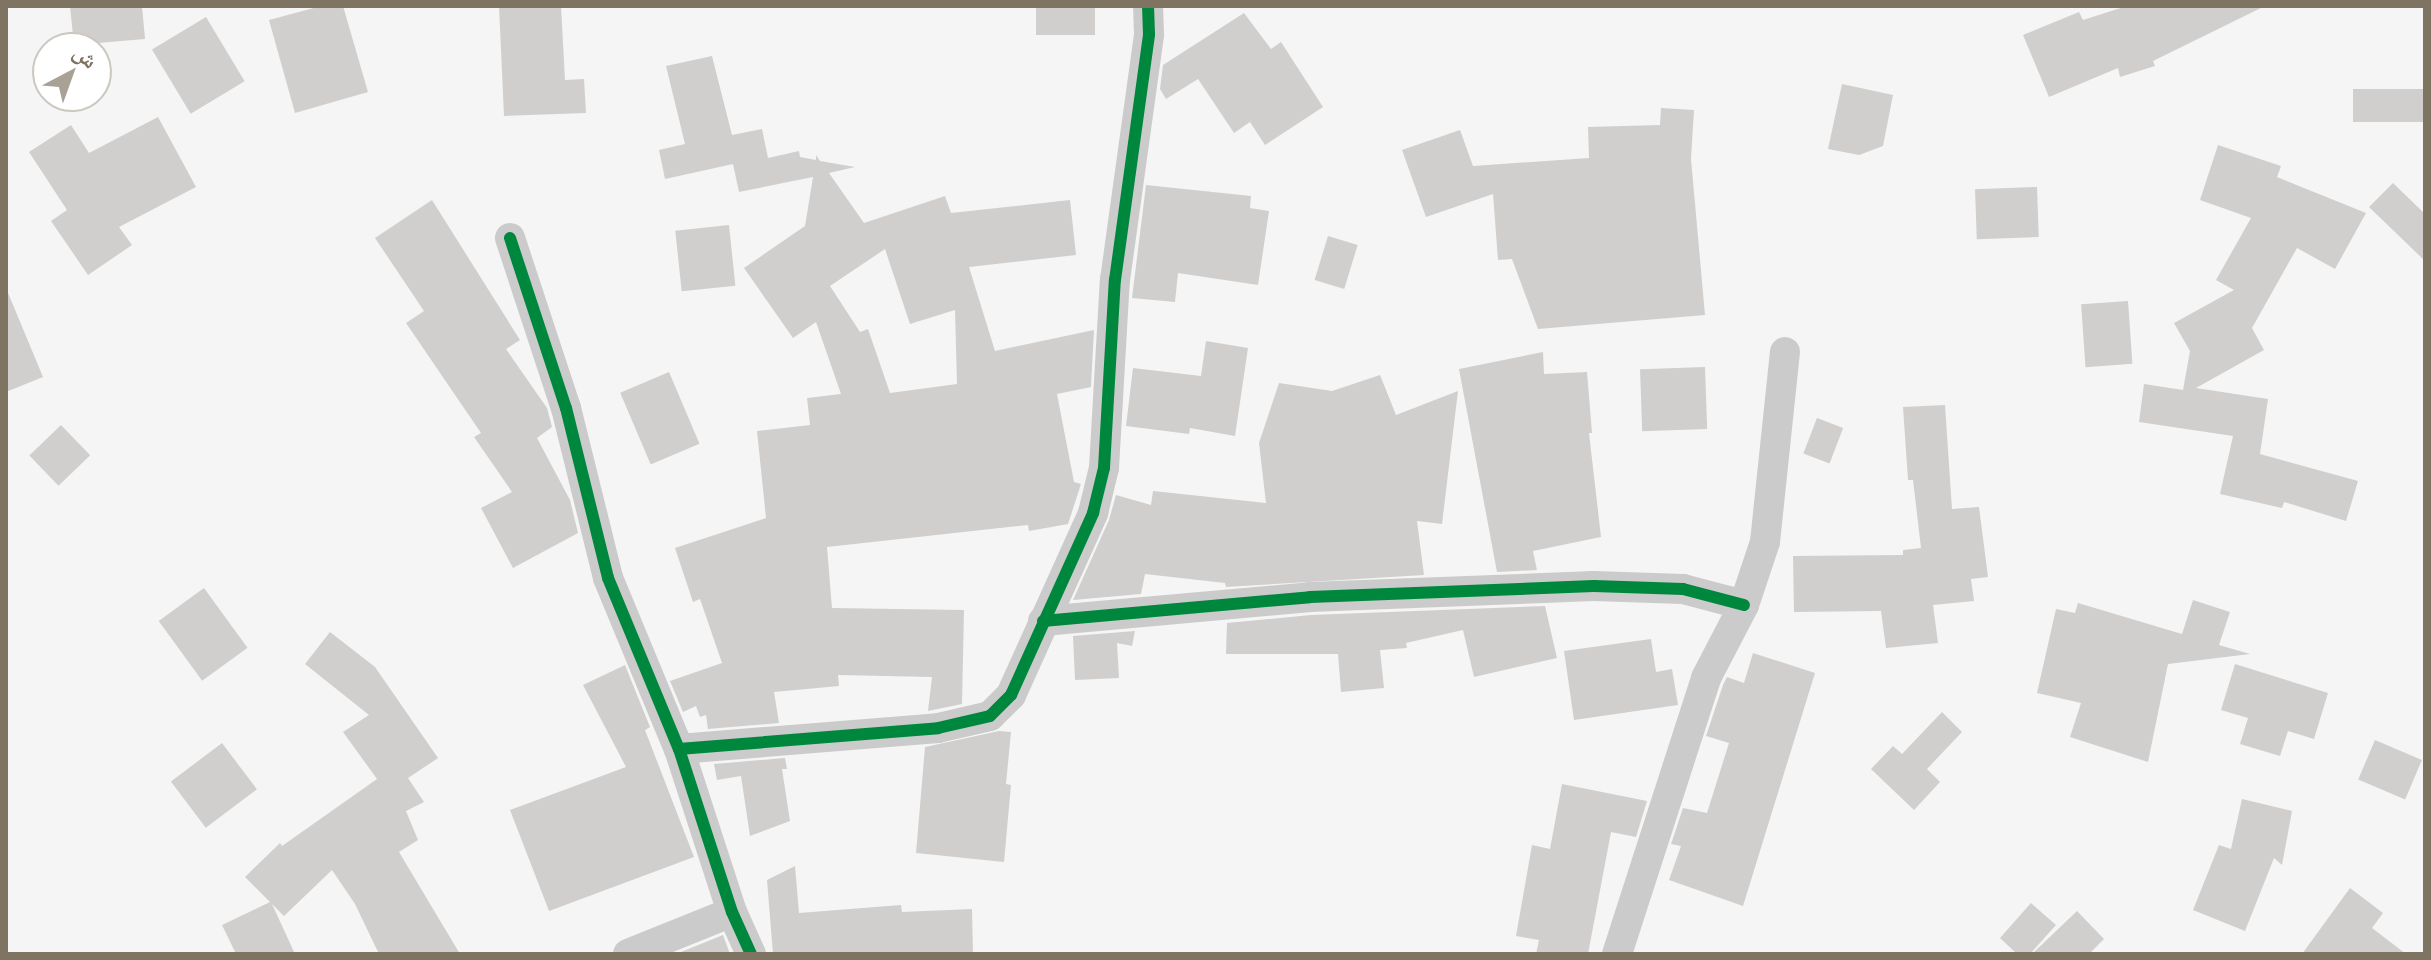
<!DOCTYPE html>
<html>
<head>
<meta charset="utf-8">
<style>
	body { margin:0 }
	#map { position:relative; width:2431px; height:960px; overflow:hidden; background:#f5f5f6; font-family:"Exo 2","Noto Naskh Arabic",sans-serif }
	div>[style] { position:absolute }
	.building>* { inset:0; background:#d0cfce; transform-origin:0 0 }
	.street>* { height:30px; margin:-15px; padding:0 15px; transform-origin:15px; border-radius:15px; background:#cccbcb }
	.cycleway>* { height:12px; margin:-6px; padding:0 6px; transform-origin:6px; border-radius:6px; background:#00873e }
	span { translate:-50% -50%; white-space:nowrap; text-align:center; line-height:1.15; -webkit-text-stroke:8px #fff; paint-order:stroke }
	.frame { position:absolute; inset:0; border:8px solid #7f7462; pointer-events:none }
	.north { position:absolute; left:32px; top:32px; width:80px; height:80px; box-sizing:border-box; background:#fff; border:2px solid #ccc7c0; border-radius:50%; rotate:41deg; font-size:22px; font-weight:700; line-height:32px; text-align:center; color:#7f7462 }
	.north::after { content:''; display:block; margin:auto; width:28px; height:36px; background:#a8a196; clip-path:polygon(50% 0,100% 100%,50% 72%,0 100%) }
</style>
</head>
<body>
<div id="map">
	<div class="building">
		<i style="clip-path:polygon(70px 6px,142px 6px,145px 39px,74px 45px)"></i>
		<i style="clip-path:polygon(321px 6px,343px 6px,368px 92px,295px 113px,269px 20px)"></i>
		<i style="clip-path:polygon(499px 6px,561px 6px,565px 80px,584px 79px,586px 113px,504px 116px)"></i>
		<i style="left:1036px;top:6px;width:59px;height:29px"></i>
		<i style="clip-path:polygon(2127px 6px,2265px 6px,2153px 61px,2155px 66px,2120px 77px,2118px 68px,2049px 97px,2023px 35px,2079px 12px,2083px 20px)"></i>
		<i style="clip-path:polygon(1244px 13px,1271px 49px,1281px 42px,1323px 107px,1265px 145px,1250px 122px,1234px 133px,1198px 79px,1166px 99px,1160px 89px,1163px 65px)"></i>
		<i style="left:206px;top:17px;width:75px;height:63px;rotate:59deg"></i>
		<i style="clip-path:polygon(evenodd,712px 56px,732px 135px,762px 129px,768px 158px,799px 151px,800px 157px,816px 160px,816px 155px,820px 161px,855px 167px,829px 173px,864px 223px,945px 196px,951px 213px,1070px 200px,1076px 255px,969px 267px,995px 351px,1094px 330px,1091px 387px,1057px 394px,1074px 482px,1081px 484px,1068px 524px,1029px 531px,1028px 525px,827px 547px,832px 608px,964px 610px,962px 704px,928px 711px,932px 677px,838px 675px,839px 686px,774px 692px,779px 723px,708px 729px,706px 715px,700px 717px,696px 706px,683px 712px,670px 681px,722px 663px,700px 599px,693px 602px,675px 548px,766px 518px,757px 431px,810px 425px,807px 398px,841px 394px,816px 322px,793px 338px,744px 268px,805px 226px,813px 177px,739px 192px,733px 164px,665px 179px,659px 150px,685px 144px,666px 66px,712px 56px,885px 249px,910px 324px,955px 310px,957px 384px,890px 393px,868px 329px,860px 332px,830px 286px,885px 249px)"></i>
		<i style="clip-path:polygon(1842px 84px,1893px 95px,1883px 146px,1859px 155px,1828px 149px)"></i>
		<i style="left:2425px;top:89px;width:33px;height:72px;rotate:90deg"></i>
		<i style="clip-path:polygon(1661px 108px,1694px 110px,1691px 159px,1705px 315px,1538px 329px,1512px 259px,1498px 260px,1493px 194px,1426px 217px,1402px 150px,1460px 130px,1473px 166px,1589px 158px,1588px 127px,1660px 125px)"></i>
		<i style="clip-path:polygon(158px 117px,196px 187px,119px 227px,132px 245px,88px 275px,51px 221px,67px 210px,29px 152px,71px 125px,89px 153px)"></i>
		<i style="clip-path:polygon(2218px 145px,2281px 166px,2277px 177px,2366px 213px,2335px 269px,2297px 248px,2252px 328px,2264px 350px,2196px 388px,2268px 399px,2260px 454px,2358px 481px,2346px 521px,2284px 502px,2282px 508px,2220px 494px,2233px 436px,2139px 422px,2144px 384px,2183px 390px,2190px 351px,2174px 323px,2234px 290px,2216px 280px,2251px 218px,2200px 200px)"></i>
		<i style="clip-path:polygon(2393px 183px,2425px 214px,2425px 261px,2369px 207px)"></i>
		<i style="clip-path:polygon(1146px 185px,1251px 196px,1250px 208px,1269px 211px,1258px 285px,1178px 273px,1175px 302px,1132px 298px)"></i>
		<i style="left:2037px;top:187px;width:50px;height:62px;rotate:88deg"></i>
		<i style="clip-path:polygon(432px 200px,520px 340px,506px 349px,547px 408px,552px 427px,537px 438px,570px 500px,578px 533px,513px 568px,481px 508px,512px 492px,474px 437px,481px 433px,406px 323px,424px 311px,375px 238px)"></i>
		<i style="left:729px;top:225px;width:61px;height:54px;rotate:84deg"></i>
		<i style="left:1328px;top:236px;width:31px;height:46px;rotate:17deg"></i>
		<i style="clip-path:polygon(6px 288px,43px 377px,6px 392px)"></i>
		<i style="left:2128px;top:301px;width:63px;height:47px;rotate:86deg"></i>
		<i style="clip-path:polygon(1206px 341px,1248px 348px,1235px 436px,1190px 428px,1189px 434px,1126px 426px,1133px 368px,1201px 376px)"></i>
		<i style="clip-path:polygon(1543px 352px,1544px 374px,1587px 372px,1592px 433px,1589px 433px,1601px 537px,1533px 551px,1537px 570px,1497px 572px,1459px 369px)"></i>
		<i style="left:1705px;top:367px;width:62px;height:65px;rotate:88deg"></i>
		<i style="left:669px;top:372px;width:78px;height:53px;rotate:67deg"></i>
		<i style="clip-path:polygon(1380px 375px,1396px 415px,1458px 391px,1442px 524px,1417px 521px,1424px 575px,1226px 587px,1225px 583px,1145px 574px,1141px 594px,1073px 600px,1109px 520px,1116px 495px,1151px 505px,1153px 491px,1266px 503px,1259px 443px,1279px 383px,1332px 391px)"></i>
		<i style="clip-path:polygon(1945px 405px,1952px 509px,1979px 507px,1988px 577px,1971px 579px,1974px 601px,1933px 605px,1938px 643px,1886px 648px,1881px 611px,1794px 612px,1793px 556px,1903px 555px,1903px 550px,1921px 548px,1913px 480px,1908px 480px,1903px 407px)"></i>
		<i style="left:1817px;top:418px;width:28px;height:38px;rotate:21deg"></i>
		<i style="left:61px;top:425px;width:42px;height:44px;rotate:46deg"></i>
		<i style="left:204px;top:588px;width:74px;height:56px;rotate:54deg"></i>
		<i style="clip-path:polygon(2193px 600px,2230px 612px,2219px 645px,2250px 654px,2168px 664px,2148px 762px,2070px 737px,2081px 703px,2037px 693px,2056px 609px,2075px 613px,2078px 603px,2182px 634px)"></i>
		<i style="clip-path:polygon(1545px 606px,1557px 658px,1474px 677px,1463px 630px,1406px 643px,1407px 648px,1380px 650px,1384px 688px,1341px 692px,1338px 654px,1226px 654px,1227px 623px,1311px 615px)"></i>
		<i style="clip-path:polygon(1135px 631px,1132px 646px,1117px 643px,1119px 678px,1075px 680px,1073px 636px)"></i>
		<i style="clip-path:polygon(330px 632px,375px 667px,438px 758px,408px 778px,424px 802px,406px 811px,418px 840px,399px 852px,460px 954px,379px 954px,355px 904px,332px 870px,284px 916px,272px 904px,295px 954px,236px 954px,222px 925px,270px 902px,245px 877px,280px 843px,282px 846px,377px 779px,343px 732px,369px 715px,305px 664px)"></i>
		<i style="clip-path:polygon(1651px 639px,1656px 672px,1672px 669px,1678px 705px,1574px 720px,1564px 651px)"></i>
		<i style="clip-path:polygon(1753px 653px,1815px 673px,1743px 906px,1669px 880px,1681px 846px,1671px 844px,1683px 808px,1707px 813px,1729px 743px,1706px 736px,1723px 685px,1727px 677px,1744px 683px)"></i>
		<i style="clip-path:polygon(2235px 664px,2328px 693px,2314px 739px,2288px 731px,2280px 756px,2240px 744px,2248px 718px,2221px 710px)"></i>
		<i style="clip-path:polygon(625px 665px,650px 727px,645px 730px,694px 857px,549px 911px,510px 810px,626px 767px,583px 685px)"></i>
		<i style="clip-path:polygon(1942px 712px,1962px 732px,1927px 769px,1940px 782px,1914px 810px,1871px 769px,1893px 746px,1902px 754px)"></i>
		<i style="clip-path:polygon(999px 731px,1011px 732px,1006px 784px,1011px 785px,1004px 862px,916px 853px,925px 747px)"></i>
		<i style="left:2375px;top:740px;width:51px;height:43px;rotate:23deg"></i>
		<i style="left:222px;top:743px;width:58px;height:64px;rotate:53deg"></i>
		<i style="clip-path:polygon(785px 758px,787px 769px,782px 769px,790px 821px,750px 836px,741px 776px,717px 780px,714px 764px)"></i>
		<i style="clip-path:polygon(1562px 784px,1647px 801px,1636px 837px,1611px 832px,1588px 954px,1536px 954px,1539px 940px,1516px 936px,1532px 845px,1550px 849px)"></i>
		<i style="clip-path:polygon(2242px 799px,2292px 811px,2282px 865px,2274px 858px,2245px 931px,2193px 910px,2219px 845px,2231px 849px)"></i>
		<i style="clip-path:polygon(795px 866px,799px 913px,901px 905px,902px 912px,972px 909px,973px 954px,773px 954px,767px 880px)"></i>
		<i style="clip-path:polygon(2350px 888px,2383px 913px,2372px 928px,2406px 954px,2302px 954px)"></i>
		<i style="clip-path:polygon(2031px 903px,2056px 925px,2030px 954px,2017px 954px,2000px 938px)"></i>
		<i style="clip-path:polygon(2077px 911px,2104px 939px,2089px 954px,2032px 954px)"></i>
		<i style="clip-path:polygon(723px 935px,730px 954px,676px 954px)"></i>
	</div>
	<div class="street">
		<i style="left:510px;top:238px;width:179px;rotate:71.8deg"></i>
		<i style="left:566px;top:408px;width:175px;rotate:76.1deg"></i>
		<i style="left:608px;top:578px;width:185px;rotate:67.5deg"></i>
		<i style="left:679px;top:749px;width:171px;rotate:72deg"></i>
		<i style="left:732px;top:912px;width:46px;rotate:65.7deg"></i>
		<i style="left:1043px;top:621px;width:268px;rotate:-5.1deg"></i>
		<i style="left:1310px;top:597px;width:284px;rotate:-2.2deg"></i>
		<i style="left:1594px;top:586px;width:89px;rotate:1.9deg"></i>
		<i style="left:1683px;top:589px;width:63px;rotate:14.7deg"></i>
		<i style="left:679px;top:749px;width:260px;rotate:-4.6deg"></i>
		<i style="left:938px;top:728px;width:53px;rotate:-13deg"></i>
		<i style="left:990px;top:716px;width:30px;rotate:-45deg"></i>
		<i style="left:1011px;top:695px;width:200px;rotate:-65.7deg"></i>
		<i style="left:1093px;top:513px;width:46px;rotate:-76.3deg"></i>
		<i style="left:1104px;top:468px;width:188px;rotate:-86.7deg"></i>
		<i style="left:1115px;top:280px;width:248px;rotate:-82.1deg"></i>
		<i style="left:1149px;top:34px;width:28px;rotate:-92deg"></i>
		<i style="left:628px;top:954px;width:112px;rotate:-22deg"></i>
		<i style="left:1617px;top:954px;width:290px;rotate:-72.1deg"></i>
		<i style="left:1706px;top:678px;width:82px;rotate:-62.5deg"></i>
		<i style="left:1744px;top:605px;width:66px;rotate:-71.6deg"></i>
		<i style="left:1765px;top:542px;width:191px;rotate:-84deg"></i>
	</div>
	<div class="cycleway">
		<i style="left:510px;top:238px;width:179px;rotate:71.8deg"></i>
		<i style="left:566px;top:408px;width:175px;rotate:76.1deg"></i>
		<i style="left:608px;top:578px;width:185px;rotate:67.5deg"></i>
		<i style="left:679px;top:749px;width:171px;rotate:72deg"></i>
		<i style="left:732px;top:912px;width:46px;rotate:65.7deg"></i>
		<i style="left:1043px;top:621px;width:268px;rotate:-5.1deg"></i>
		<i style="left:1310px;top:597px;width:284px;rotate:-2.2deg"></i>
		<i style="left:1594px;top:586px;width:89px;rotate:1.9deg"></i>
		<i style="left:1683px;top:589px;width:63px;rotate:14.7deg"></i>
		<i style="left:679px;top:749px;width:260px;rotate:-4.6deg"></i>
		<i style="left:938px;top:728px;width:53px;rotate:-13deg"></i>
		<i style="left:990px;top:716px;width:30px;rotate:-45deg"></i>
		<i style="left:1011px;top:695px;width:200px;rotate:-65.7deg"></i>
		<i style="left:1093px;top:513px;width:46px;rotate:-76.3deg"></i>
		<i style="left:1104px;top:468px;width:188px;rotate:-86.7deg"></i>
		<i style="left:1115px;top:280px;width:248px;rotate:-82.1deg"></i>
		<i style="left:1149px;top:34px;width:28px;rotate:-92deg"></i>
	</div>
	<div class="frame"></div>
	<div class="north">ش</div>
</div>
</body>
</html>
